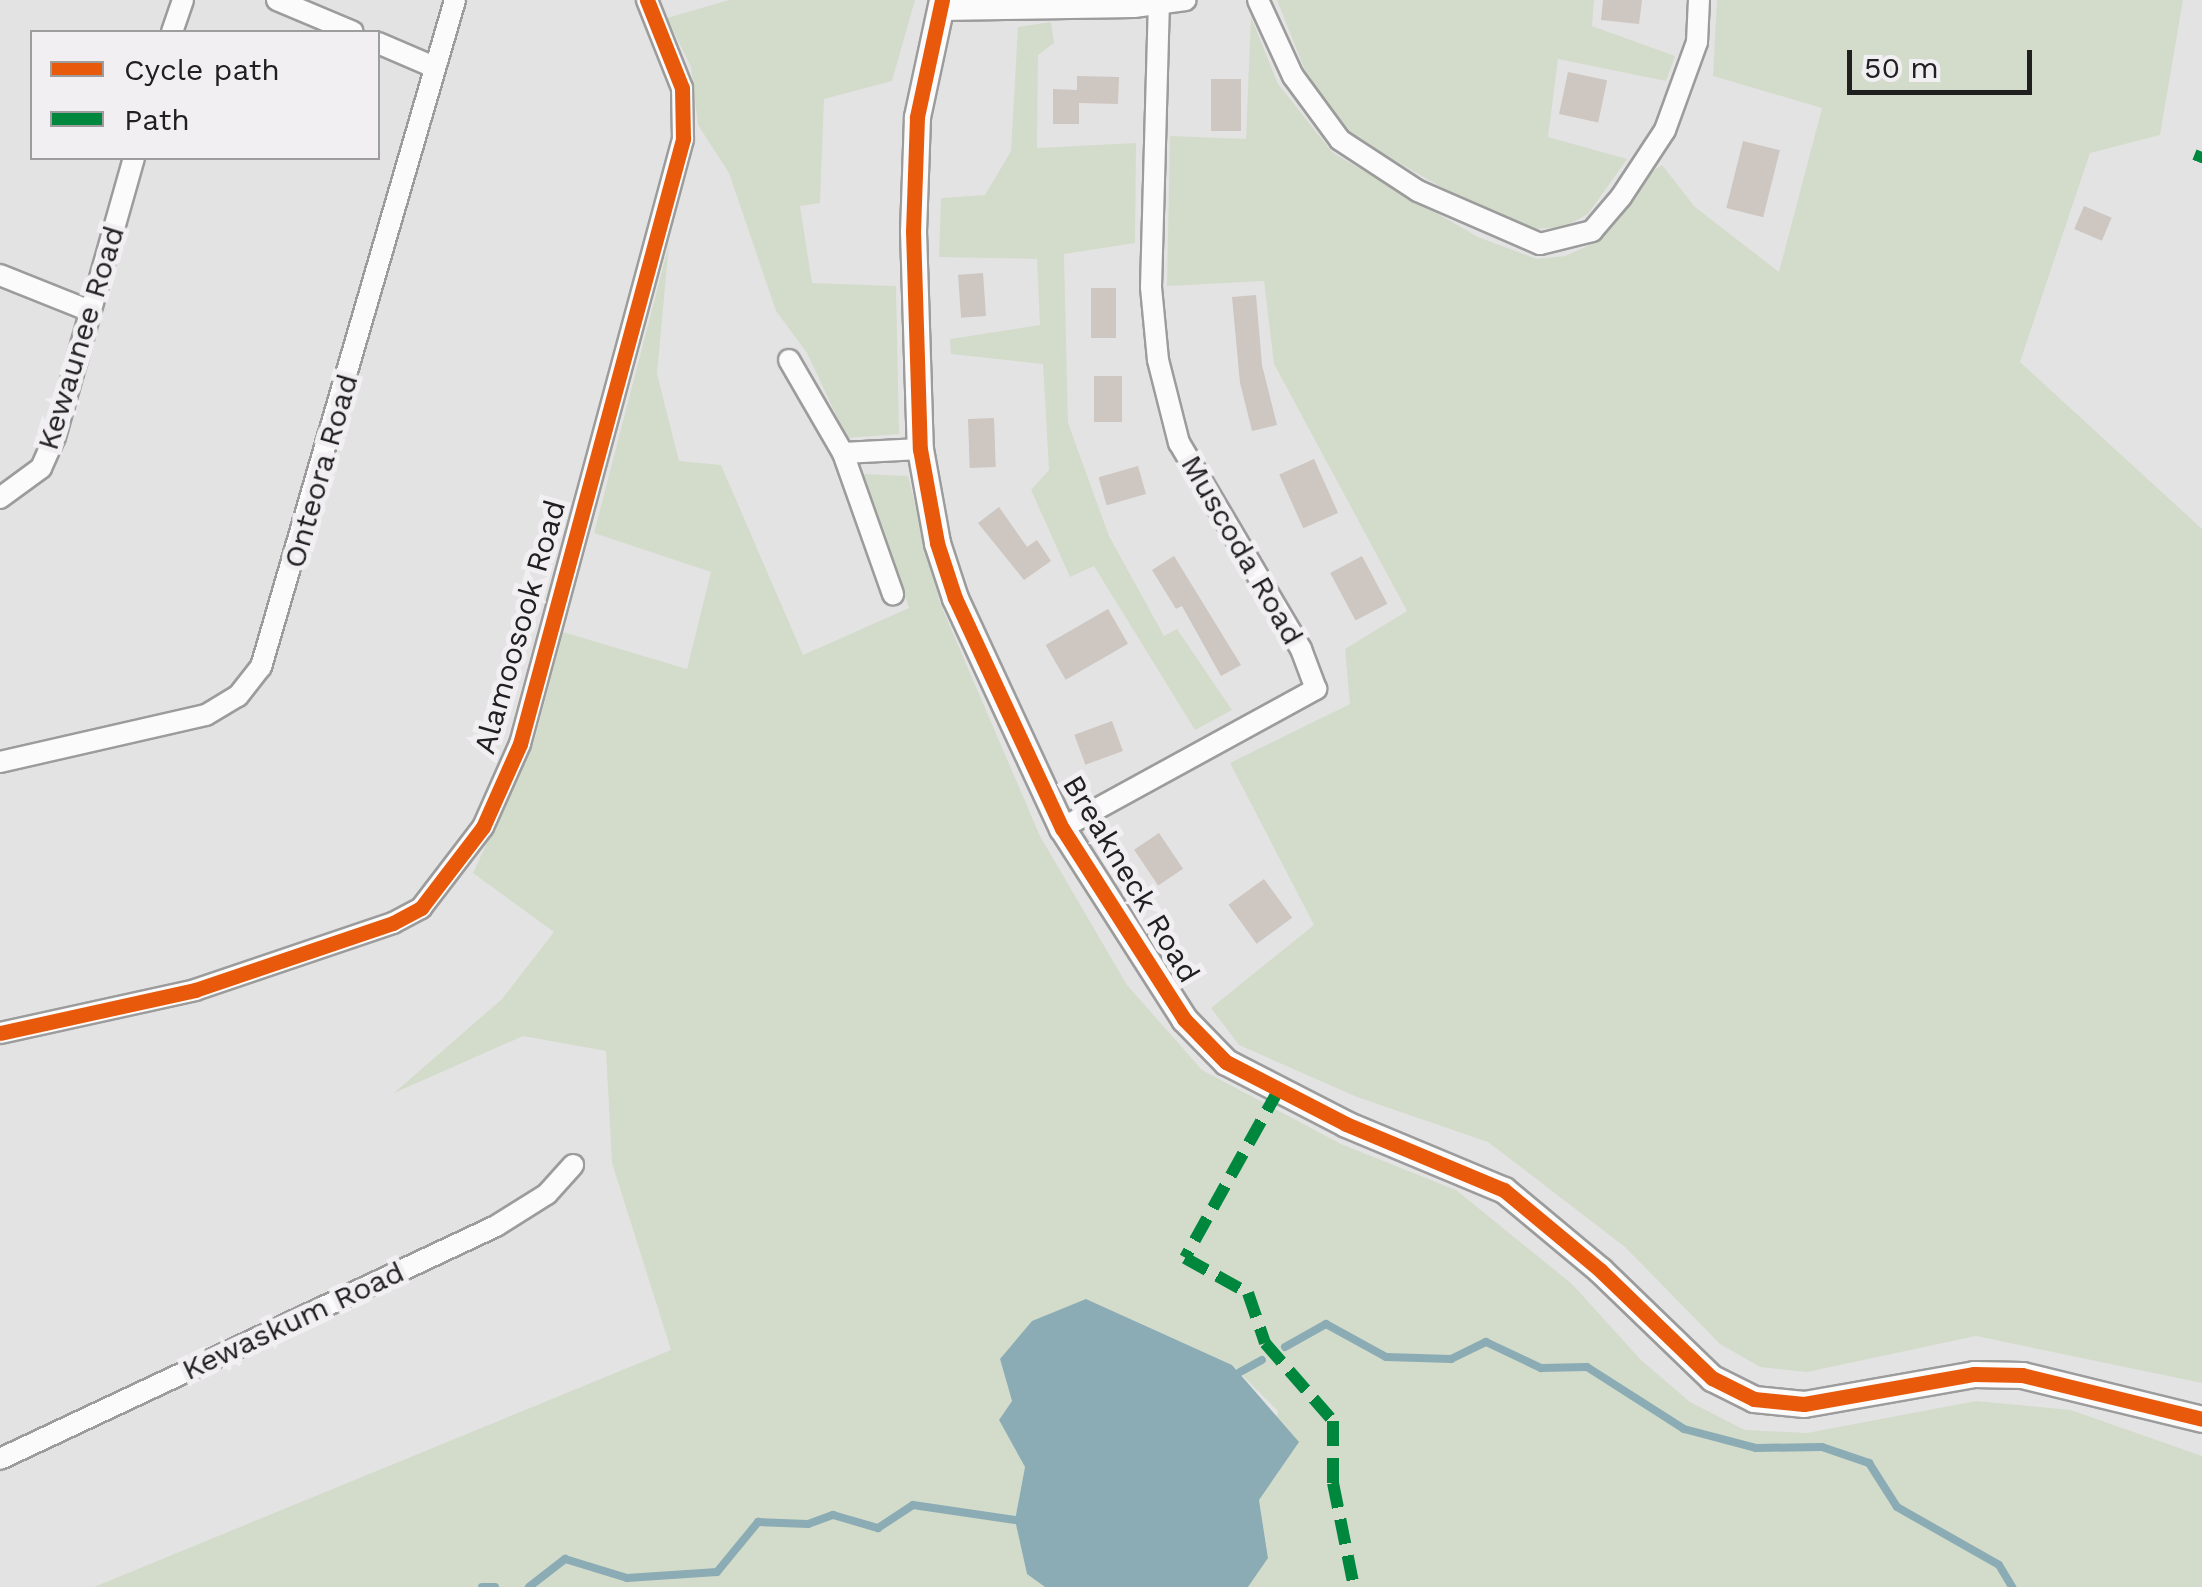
<!DOCTYPE html>
<html>
<head>
<meta charset="utf-8">
<style>
	body { margin:0 }
	#map { position:relative; width:2202px; height:1587px; overflow:hidden; background:#e4e3e4; font-family:"Work Sans",sans-serif }
	div>[style] { position:absolute }
	.green>* { inset:0; background:#d3dcca }
	.water>* { inset:0; background:#8bacb4 }
	.stream>* { height:8px; margin:-4px; padding:0 4px; transform-origin:4px; border-radius:4px; background:#8bacb4 }
	.building>* { inset:0; background:#cdc6c1; transform-origin:0 0 }
	.roads { filter:drop-shadow(2px 0 #9c9c9c) drop-shadow(-2px 0 #9c9c9c) drop-shadow(0 2px #9c9c9c) drop-shadow(0 -2px #9c9c9c) }
	.minor>* { height:20px; margin:-10px; padding:0 10px; transform-origin:10px; border-radius:10px; background:#fbfbfb }
	.tertiary>* { height:25px; margin:-12.5px; padding:0 12.5px; transform-origin:12.5px; border-radius:12.5px; background:#fbfbfb }
	.quiet>* { height:12px; margin-top:-6px; transform-origin:0; background:repeating-linear-gradient(90deg,#00873e 0 25px,transparent 0 37px) }
	.cycleway>* { height:15px; margin:-7.5px; padding:0 7.5px; transform-origin:7.5px; border-radius:7.5px; background:#e8590c }
	span { translate:-50% -50%; white-space:nowrap; text-align:center; line-height:1.15; -webkit-text-stroke:10px #f1eff2; paint-order:stroke }
	.street-label { font-size:30px; color:#202021 }
	.legend { position:absolute; left:30px; top:30px; width:350px; height:130px; box-sizing:border-box; background:#f1eff2; border:2px solid #9d9c9e; margin:0; padding:12px 18px; list-style:none; font-size:30px; color:#202021 }
	.legend li { display:flex; align-items:center; gap:20px; height:50px }
	.legend b { width:50px; border:2px solid #9d9c9e }
	.scale { position:absolute; left:1847px; top:50px; width:185px; height:45px; box-sizing:border-box; border:5px solid #202021; border-top:0; padding-left:12px; font-size:30px; line-height:35px; white-space:nowrap; color:#202021; -webkit-text-stroke:8px #f1eff2; paint-order:stroke }
</style>
</head>
<body>
<div id="map">
	<div class="green">
		<i style="clip-path:polygon(729px 0,915px 0,892px 81px,824px 99px,820px 203px,800px 206px,812px 283px,896px 286px,899px 434px,847px 438px,807px 353px,776px 311px,729px 173px,698px 125px,691px 67px,667px 18px)"></i>
		<i style="clip-path:polygon(1277px 0,1594px 0,1592px 26px,1675px 56px,1666px 81px,1558px 59px,1548px 137px,1627px 159px,1588px 214px,1564px 227px,1535px 229px,1486px 213px,1349px 134px,1307px 76px)"></i>
		<i style="clip-path:polygon(1717px 0,2183px 0,2160px 135px,2090px 153px,2020px 362px,2202px 529px,2202px 1383px,1976px 1336px,1807px 1372px,1760px 1367px,1720px 1344px,1625px 1247px,1488px 1142px,1357px 1097px,1239px 1045px,1211px 1008px,1314px 925px,1230px 763px,1350px 704px,1345px 649px,1407px 611px,1274px 364px,1264px 281px,1167px 286px,1170px 136px,1246px 139px,1251px 17px,1278px 84px,1333px 153px,1478px 237px,1537px 259px,1565px 256px,1599px 241px,1648px 174px,1662px 165px,1695px 207px,1779px 272px,1822px 108px,1713px 76px)"></i>
		<i style="clip-path:polygon(1051px 22px,1054px 43px,1038px 55px,1037px 148px,1136px 143px,1135px 243px,1064px 254px,1068px 423px,1109px 536px,1164px 636px,1177px 629px,1232px 710px,1195px 730px,1094px 566px,1070px 577px,1031px 490px,1049px 470px,1043px 364px,951px 354px,950px 339px,1040px 325px,1037px 259px,939px 257px,941px 198px,985px 195px,1011px 151px,1018px 27px)"></i>
		<i style="clip-path:polygon(669px 244px,657px 374px,679px 461px,721px 465px,803px 655px,909px 608px,863px 474px,908px 476px,940px 603px,1040px 836px,1127px 985px,1202px 1070px,1341px 1144px,1456px 1190px,1572px 1284px,1641px 1360px,1690px 1402px,1745px 1430px,1807px 1433px,1976px 1401px,2071px 1410px,2202px 1456px,2202px 1587px,1248px 1587px,1268px 1557px,1259px 1500px,1278px 1411px,1232px 1365px,1086px 1299px,1000px 1359px,1012px 1401px,999px 1420px,1025px 1467px,1015px 1520px,1027px 1574px,1045px 1587px,94px 1587px,671px 1350px,612px 1163px,606px 1051px,523px 1036px,394px 1093px,502px 999px,554px 932px,473px 873px,534px 742px,563px 632px,687px 669px,711px 572px,594px 533px)"></i>
	</div>
	<div class="water">
		<i style="clip-path:polygon(1086px 1299px,1232px 1365px,1299px 1442px,1259px 1500px,1268px 1558px,1248px 1587px,1045px 1587px,1027px 1574px,1015px 1520px,1025px 1467px,999px 1420px,1012px 1401px,1000px 1359px,1032px 1321px)"></i>
	</div>
	<div class="stream">
		<i style="left:1285px;top:1347px;width:47px;rotate:-29.3deg"></i>
		<i style="left:1326px;top:1324px;width:68px;rotate:28.8deg"></i>
		<i style="left:1386px;top:1357px;width:65px;rotate:1.8deg"></i>
		<i style="left:1451px;top:1359px;width:39px;rotate:-26deg"></i>
		<i style="left:1486px;top:1342px;width:61px;rotate:25.3deg"></i>
		<i style="left:1541px;top:1368px;width:46px;rotate:-1.2deg"></i>
		<i style="left:1587px;top:1367px;width:115px;rotate:32.6deg"></i>
		<i style="left:1684px;top:1429px;width:74px;rotate:14.8deg"></i>
		<i style="left:1756px;top:1448px;width:66px;rotate:-0.9deg"></i>
		<i style="left:1822px;top:1447px;width:50px;rotate:18.8deg"></i>
		<i style="left:1869px;top:1463px;width:52px;rotate:57.5deg"></i>
		<i style="left:1897px;top:1507px;width:117px;rotate:29.6deg"></i>
		<i style="left:1999px;top:1565px;width:26px;rotate:59deg"></i>
		<i style="left:1240px;top:1372px;width:25px;rotate:-29deg"></i>
		<i style="left:482px;top:1587px;width:13px"></i>
		<i style="left:529px;top:1587px;width:46px;rotate:-37.9deg"></i>
		<i style="left:565px;top:1559px;width:65px;rotate:17deg"></i>
		<i style="left:627px;top:1578px;width:90px;rotate:-3.8deg"></i>
		<i style="left:717px;top:1572px;width:65px;rotate:-50.6deg"></i>
		<i style="left:758px;top:1522px;width:50px;rotate:2.3deg"></i>
		<i style="left:808px;top:1524px;width:27px;rotate:-20deg"></i>
		<i style="left:833px;top:1515px;width:47px;rotate:16.1deg"></i>
		<i style="left:878px;top:1528px;width:42px;rotate:-33.3deg"></i>
		<i style="left:913px;top:1505px;width:103px;rotate:8.4deg"></i>
	</div>
	<div class="building">
		<i style="clip-path:polygon(1603px 0,1642px 0,1639px 24px,1601px 20px)"></i>
		<i style="left:1568px;top:72px;width:40px;height:43px;rotate:12deg"></i>
		<i style="clip-path:polygon(1077px 76px,1119px 77px,1118px 104px,1079px 103px,1079px 124px,1053px 124px,1053px 89px,1077px 90px)"></i>
		<i style="left:1211px;top:79px;width:30px;height:52px"></i>
		<i style="left:1743px;top:141px;width:38px;height:69px;rotate:14deg"></i>
		<i style="left:2084px;top:206px;width:30px;height:25px;rotate:23deg"></i>
		<i style="left:983px;top:273px;width:43px;height:25px;rotate:86deg"></i>
		<i style="left:1091px;top:288px;width:25px;height:50px"></i>
		<i style="clip-path:polygon(1256px 295px,1262px 365px,1277px 425px,1252px 431px,1240px 383px,1232px 297px)"></i>
		<i style="left:1094px;top:376px;width:28px;height:46px"></i>
		<i style="left:994px;top:418px;width:49px;height:26px;rotate:88deg"></i>
		<i style="left:1314px;top:459px;width:59px;height:38px;rotate:66deg"></i>
		<i style="left:1138px;top:466px;width:29px;height:41px;rotate:74deg"></i>
		<i style="clip-path:polygon(999px 507px,1027px 547px,1037px 540px,1051px 561px,1024px 580px,978px 523px)"></i>
		<i style="clip-path:polygon(1174px 556px,1241px 665px,1221px 676px,1182px 606px,1176px 609px,1152px 570px)"></i>
		<i style="left:1362px;top:556px;width:54px;height:36px;rotate:62deg"></i>
		<i style="left:1108px;top:609px;width:40px;height:72px;rotate:60deg"></i>
		<i style="left:1112px;top:721px;width:32px;height:40px;rotate:70deg"></i>
		<i style="left:1159px;top:833px;width:43px;height:30px;rotate:56deg"></i>
		<i style="left:1264px;top:879px;width:48px;height:44px;rotate:54deg"></i>
	</div>
	<div class="roads">
		<div class="minor">
			<i style="left:277px;top:0;width:82px;rotate:22.8deg"></i>
			<i style="left:1258px;top:0;width:84px;rotate:65.3deg"></i>
			<i style="left:1293px;top:76px;width:79px;rotate:53.7deg"></i>
			<i style="left:1340px;top:140px;width:93px;rotate:33.2deg"></i>
			<i style="left:1418px;top:191px;width:133px;rotate:23.5deg"></i>
			<i style="left:1540px;top:244px;width:54px;rotate:-14deg"></i>
			<i style="left:1592px;top:231px;width:45px;rotate:-49.5deg"></i>
			<i style="left:1621px;top:197px;width:80px;rotate:-56.7deg"></i>
			<i style="left:1665px;top:130px;width:94px;rotate:-70deg"></i>
			<i style="left:1697px;top:42px;width:42px;rotate:-87.3deg"></i>
			<i style="left:940px;top:10px;width:194px;rotate:-0.9deg"></i>
			<i style="left:1134px;top:7px;width:52px;rotate:-7.7deg"></i>
			<i style="left:172px;top:32px;width:34px;rotate:-71deg"></i>
			<i style="left:378px;top:43px;width:61px;rotate:23.2deg"></i>
			<i style="left:0;top:275px;width:97px;rotate:21.8deg"></i>
			<i style="left:789px;top:360px;width:108px;rotate:59.9deg"></i>
			<i style="left:843px;top:453px;width:150px;rotate:70.5deg"></i>
			<i style="left:843px;top:453px;width:77px;rotate:-3deg"></i>
			<i style="left:0;top:498px;width:51px;rotate:-36.2deg"></i>
			<i style="left:41px;top:468px;width:34px;rotate:-66deg"></i>
			<i style="left:55px;top:437px;width:290px;rotate:-74.2deg"></i>
			<i style="left:0;top:762px;width:211px;rotate:-12.9deg"></i>
			<i style="left:206px;top:715px;width:37px;rotate:-31deg"></i>
			<i style="left:238px;top:696px;width:37px;rotate:-52deg"></i>
			<i style="left:261px;top:667px;width:695px;rotate:-73.78deg"></i>
			<i style="left:1062px;top:828px;width:290px;rotate:-28.7deg"></i>
			<i style="left:1316px;top:689px;width:43px;rotate:-110.6deg"></i>
			<i style="left:1301px;top:649px;width:239px;rotate:-120.6deg"></i>
			<i style="left:1179px;top:443px;width:86px;rotate:-104.2deg"></i>
			<i style="left:1158px;top:360px;width:73px;rotate:-95.5deg"></i>
			<i style="left:1151px;top:287px;width:283px;rotate:-88.4deg"></i>
			<i style="left:0;top:1033px;width:200px;rotate:-12.4deg"></i>
			<i style="left:195px;top:990px;width:209px;rotate:-18.7deg"></i>
			<i style="left:393px;top:923px;width:32px;rotate:-28deg"></i>
			<i style="left:421px;top:908px;width:102px;rotate:-52.6deg"></i>
			<i style="left:483px;top:827px;width:91px;rotate:-66deg"></i>
			<i style="left:520px;top:744px;width:627px;rotate:-74.92deg"></i>
			<i style="left:683px;top:139px;width:51px;rotate:-91.1deg"></i>
			<i style="left:682px;top:88px;width:95px;rotate:-111.7deg"></i>
			<i style="left:0;top:1459px;width:548px;rotate:-25.16deg"></i>
			<i style="left:496px;top:1226px;width:60px;rotate:-32.1deg"></i>
			<i style="left:547px;top:1194px;width:39px;rotate:-48deg"></i>
		</div>
		<div class="tertiary">
			<i style="left:942px;top:0;width:120px;rotate:102.1deg"></i>
			<i style="left:917px;top:117px;width:114px;rotate:92deg"></i>
			<i style="left:913px;top:231px;width:218px;rotate:88.2deg"></i>
			<i style="left:920px;top:449px;width:96px;rotate:79.7deg"></i>
			<i style="left:937px;top:543px;width:58px;rotate:71.9deg"></i>
			<i style="left:955px;top:598px;width:254px;rotate:65.1deg"></i>
			<i style="left:1062px;top:828px;width:227px;rotate:57.4deg"></i>
			<i style="left:1184px;top:1019px;width:60px;rotate:45.7deg"></i>
			<i style="left:1226px;top:1062px;width:135px;rotate:27.3deg"></i>
			<i style="left:1346px;top:1124px;width:171px;rotate:22.7deg"></i>
			<i style="left:1504px;top:1190px;width:125px;rotate:39.8deg"></i>
			<i style="left:1600px;top:1270px;width:156px;rotate:44deg"></i>
			<i style="left:1712px;top:1378px;width:47px;rotate:26.6deg"></i>
			<i style="left:1754px;top:1399px;width:50px;rotate:5.7deg"></i>
			<i style="left:1804px;top:1404px;width:173px;rotate:-10deg"></i>
			<i style="left:1974px;top:1374px;width:48px;rotate:1.2deg"></i>
			<i style="left:2022px;top:1375px;width:185px;rotate:13.7deg"></i>
		</div>
	</div>
	<div class="quiet">
		<i style="left:2198px;top:162px;width:11px;rotate:-68deg"></i>
		<i style="left:1279px;top:1089px;width:193px;rotate:119.1deg"></i>
		<i style="left:1185px;top:1258px;width:72px;rotate:29.1deg"></i>
		<i style="left:1248px;top:1293px;width:53px;rotate:71.2deg"></i>
		<i style="left:1265px;top:1343px;width:103px;rotate:48.9deg"></i>
		<i style="left:1333px;top:1421px;width:62px;rotate:90deg"></i>
		<i style="left:1333px;top:1483px;width:106px;rotate:78.6deg"></i>
	</div>
	<div class="cycleway">
		<i style="left:942px;top:0;width:120px;rotate:102.1deg"></i>
		<i style="left:917px;top:117px;width:114px;rotate:92deg"></i>
		<i style="left:913px;top:231px;width:218px;rotate:88.2deg"></i>
		<i style="left:920px;top:449px;width:96px;rotate:79.7deg"></i>
		<i style="left:937px;top:543px;width:58px;rotate:71.9deg"></i>
		<i style="left:955px;top:598px;width:254px;rotate:65.1deg"></i>
		<i style="left:1062px;top:828px;width:227px;rotate:57.4deg"></i>
		<i style="left:1184px;top:1019px;width:60px;rotate:45.7deg"></i>
		<i style="left:1226px;top:1062px;width:135px;rotate:27.3deg"></i>
		<i style="left:1346px;top:1124px;width:171px;rotate:22.7deg"></i>
		<i style="left:1504px;top:1190px;width:125px;rotate:39.8deg"></i>
		<i style="left:1600px;top:1270px;width:156px;rotate:44deg"></i>
		<i style="left:1712px;top:1378px;width:47px;rotate:26.6deg"></i>
		<i style="left:1754px;top:1399px;width:50px;rotate:5.7deg"></i>
		<i style="left:1804px;top:1404px;width:173px;rotate:-10deg"></i>
		<i style="left:1974px;top:1374px;width:48px;rotate:1.2deg"></i>
		<i style="left:2022px;top:1375px;width:185px;rotate:13.7deg"></i>
		<i style="left:0;top:1033px;width:200px;rotate:-12.4deg"></i>
		<i style="left:195px;top:990px;width:209px;rotate:-18.7deg"></i>
		<i style="left:393px;top:923px;width:32px;rotate:-28deg"></i>
		<i style="left:421px;top:908px;width:102px;rotate:-52.6deg"></i>
		<i style="left:483px;top:827px;width:91px;rotate:-66deg"></i>
		<i style="left:520px;top:744px;width:627px;rotate:-74.92deg"></i>
		<i style="left:683px;top:139px;width:51px;rotate:-91.1deg"></i>
		<i style="left:682px;top:88px;width:95px;rotate:-111.7deg"></i>
	</div>
	<div class="street-label">
		<span style="left:81px;top:338px;rotate:-73deg">Kewaunee Road</span>
		<span style="left:321px;top:471px;rotate:-74deg">Onteora Road</span>
		<span style="left:1242px;top:550px;rotate:60deg">Muscoda Road</span>
		<span style="left:520px;top:627px;rotate:-74deg">Alamoosook Road</span>
		<span style="left:1131px;top:879px;rotate:59deg">Breakneck Road</span>
		<span style="left:293px;top:1321px;rotate:-25deg">Kewaskum Road</span>
	</div>
	<ul class="legend">
	<li><b style="height:12px;background:#e8590c"></b>Cycle path</li>
	<li><b style="height:12px;background:#00873e"></b>Path</li>
	</ul>
	<div class="scale">50 m</div>
</div>
</body>
</html>
